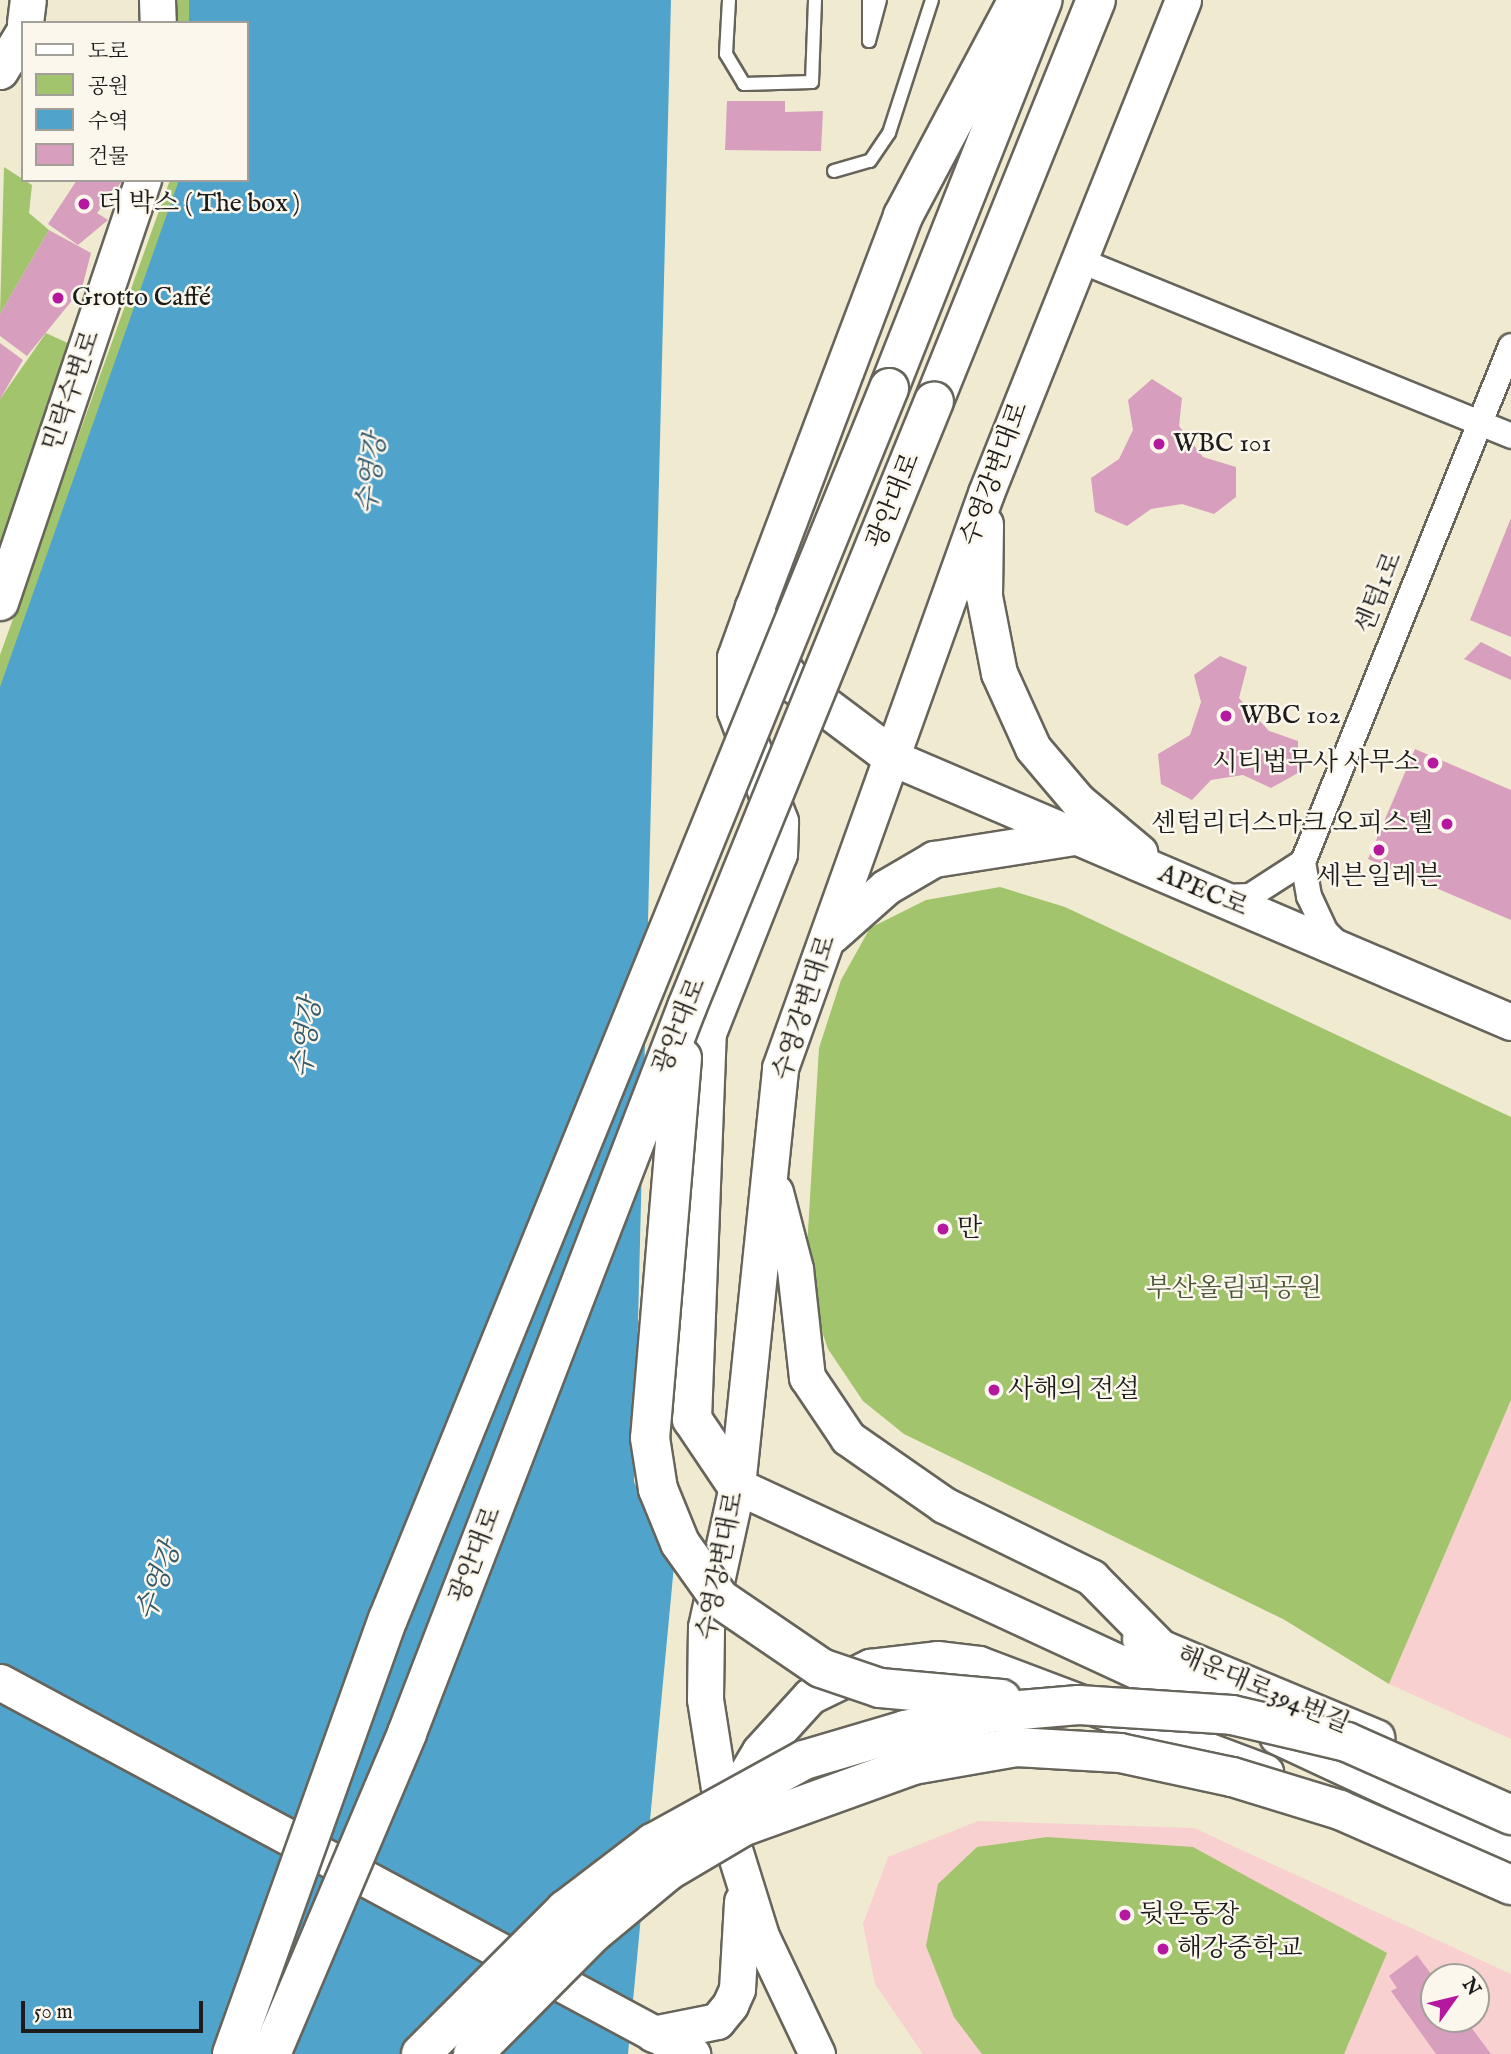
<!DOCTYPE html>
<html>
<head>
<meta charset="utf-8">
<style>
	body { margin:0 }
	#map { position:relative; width:1511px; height:2054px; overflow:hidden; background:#f0ead1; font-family:"IM FELL English","Noto Serif KR",serif }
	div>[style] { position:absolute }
	.built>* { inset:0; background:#f7d0cf }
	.green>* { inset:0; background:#a2c46d; transform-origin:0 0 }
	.water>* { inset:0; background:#50a4cb }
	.building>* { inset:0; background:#d79ebe }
	.roads { filter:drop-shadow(2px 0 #66645b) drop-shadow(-2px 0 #66645b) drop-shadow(0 2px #66645b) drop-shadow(0 -2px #66645b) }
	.lane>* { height:12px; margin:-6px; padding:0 6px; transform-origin:6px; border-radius:6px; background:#fff }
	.street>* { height:24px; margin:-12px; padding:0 12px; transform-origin:12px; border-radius:12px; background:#fff }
	.secondary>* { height:35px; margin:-17.5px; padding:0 17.5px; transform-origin:17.5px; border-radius:17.5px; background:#fff }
	.highway>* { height:38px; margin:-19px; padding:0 19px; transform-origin:19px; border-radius:19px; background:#fff }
	.bridges { filter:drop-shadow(2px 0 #66645b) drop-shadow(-2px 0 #66645b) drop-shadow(0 2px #66645b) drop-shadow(0 -2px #66645b) }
	.highway-bridge>* { height:38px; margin:-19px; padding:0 19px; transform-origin:19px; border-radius:19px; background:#fff }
	.dots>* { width:19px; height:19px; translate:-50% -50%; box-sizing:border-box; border:4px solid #fbf7ec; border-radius:50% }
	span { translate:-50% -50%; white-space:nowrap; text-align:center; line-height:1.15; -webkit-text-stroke:5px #fbf7ec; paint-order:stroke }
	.poi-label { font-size:26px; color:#1c1c1c }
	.left { translate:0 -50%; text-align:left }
	.right { translate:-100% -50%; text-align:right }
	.street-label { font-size:26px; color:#1c1c1c }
	.park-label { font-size:26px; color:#4b5738 }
	.water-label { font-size:28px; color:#33596b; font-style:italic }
	.legend { position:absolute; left:21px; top:21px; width:228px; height:161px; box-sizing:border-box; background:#fbf7ec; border:2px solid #a29f99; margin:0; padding:9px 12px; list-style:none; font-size:21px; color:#1c1c1c }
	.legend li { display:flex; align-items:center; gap:14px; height:35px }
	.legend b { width:35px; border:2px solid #a29f99 }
	.north { position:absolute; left:1420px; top:1963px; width:70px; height:70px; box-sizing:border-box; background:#fbf7ec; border:2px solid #a29f99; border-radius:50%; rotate:56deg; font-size:19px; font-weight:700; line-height:28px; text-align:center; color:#1c1c1c }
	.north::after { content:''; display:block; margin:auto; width:24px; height:32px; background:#b5179e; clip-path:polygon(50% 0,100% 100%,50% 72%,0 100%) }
	.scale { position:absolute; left:21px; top:2001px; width:182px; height:32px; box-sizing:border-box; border:4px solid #1c1c1c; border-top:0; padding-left:9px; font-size:21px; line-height:24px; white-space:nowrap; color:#1c1c1c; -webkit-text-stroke:5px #fbf7ec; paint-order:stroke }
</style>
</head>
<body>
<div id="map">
	<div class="built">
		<i style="clip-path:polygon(1511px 1400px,1511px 1739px,1389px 1684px)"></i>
		<i style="clip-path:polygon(evenodd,978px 1821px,1194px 1828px,1511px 1974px,1511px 2054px,923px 2054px,875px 1984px,863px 1924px,888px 1857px,978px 1821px,1434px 1977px,1476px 1977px,1476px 2019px,1434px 2019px,1434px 1977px)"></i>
	</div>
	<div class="green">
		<i style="left:170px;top:0;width:49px;height:23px"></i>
		<i style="clip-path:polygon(4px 167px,32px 185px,29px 213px,49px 230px,0 314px)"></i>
		<i style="clip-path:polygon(170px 180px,211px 180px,0 792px,0 655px)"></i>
		<i style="clip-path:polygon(46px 333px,74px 346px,0 555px,0 399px)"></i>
		<i style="clip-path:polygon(1000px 887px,1065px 907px,1511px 1117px,1511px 1400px,1389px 1684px,1283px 1619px,904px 1434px,863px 1401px,828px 1349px,805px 1281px,819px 1048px,841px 980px,870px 928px,926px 900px)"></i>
		<i style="clip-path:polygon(1047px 1837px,1193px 1847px,1387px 1953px,1344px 2054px,982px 2054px,954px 2017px,926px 1946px,938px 1884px,977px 1847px)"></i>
	</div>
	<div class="water">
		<i style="clip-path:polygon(189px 0,671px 0,634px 1482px,652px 1516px,678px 1523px,628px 2054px,0 2054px,0 687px,179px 180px,247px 180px,247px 23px,189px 23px)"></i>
	</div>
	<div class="building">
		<i style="clip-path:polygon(727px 101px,785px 101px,785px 112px,823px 111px,821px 151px,725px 150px)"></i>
		<i style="clip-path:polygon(77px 180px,123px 180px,97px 213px,108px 220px,78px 245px,48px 224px)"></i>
		<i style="clip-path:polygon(49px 230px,91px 253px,82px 288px,27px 356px,0 336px,0 314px)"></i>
		<i style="clip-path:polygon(0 343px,23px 360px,0 399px)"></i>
		<i style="clip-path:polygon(1152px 379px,1182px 398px,1179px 426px,1203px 457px,1236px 467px,1236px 497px,1214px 514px,1182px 504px,1151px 509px,1127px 526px,1095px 512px,1091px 478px,1119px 459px,1133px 430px,1128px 400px)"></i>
		<i style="clip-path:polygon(1511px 518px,1511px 637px,1470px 620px)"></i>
		<i style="clip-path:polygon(1481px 642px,1511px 657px,1511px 680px,1464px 659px)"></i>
		<i style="clip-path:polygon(1220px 656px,1247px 667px,1239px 698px,1269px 731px,1298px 741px,1298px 773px,1271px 788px,1243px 775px,1211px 780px,1192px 800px,1161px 784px,1158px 754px,1190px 735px,1201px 702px,1194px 675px)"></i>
		<i style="clip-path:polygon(1415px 749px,1511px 790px,1511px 920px,1368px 859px)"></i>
		<i style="clip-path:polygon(1417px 1955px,1434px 1978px,1434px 2019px,1465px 2019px,1491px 2054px,1436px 2054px,1391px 1991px,1397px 1988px,1389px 1976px)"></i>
	</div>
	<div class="roads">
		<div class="lane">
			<i style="left:729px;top:0;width:54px;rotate:93.2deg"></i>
			<i style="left:726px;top:54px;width:35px;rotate:59deg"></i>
			<i style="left:744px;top:84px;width:68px;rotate:-1.7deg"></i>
			<i style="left:812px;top:82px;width:82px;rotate:-87.9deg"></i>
			<i style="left:869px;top:0;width:41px;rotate:90deg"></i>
			<i style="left:869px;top:41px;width:42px;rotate:-75deg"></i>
			<i style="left:834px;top:171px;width:37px;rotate:-16deg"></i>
			<i style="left:870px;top:161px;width:34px;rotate:-56deg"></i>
			<i style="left:889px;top:133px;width:140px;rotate:-72.1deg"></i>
		</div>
		<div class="street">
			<i style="left:1076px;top:259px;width:470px;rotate:22.1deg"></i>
			<i style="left:1303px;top:862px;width:35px;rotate:80deg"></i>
			<i style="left:1309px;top:896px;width:40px;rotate:65deg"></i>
			<i style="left:1326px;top:932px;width:20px;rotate:45deg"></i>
			<i style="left:1223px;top:897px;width:27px;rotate:-2deg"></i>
			<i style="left:1250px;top:896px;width:63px;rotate:-32.7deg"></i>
			<i style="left:1303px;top:862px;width:556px;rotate:-68.05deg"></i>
		</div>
		<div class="secondary">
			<i style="left:157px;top:0;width:23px;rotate:88deg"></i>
			<i style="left:25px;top:23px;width:23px;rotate:-83deg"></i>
			<i style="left:0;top:71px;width:44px;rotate:-58.8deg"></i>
			<i style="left:985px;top:524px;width:72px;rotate:90.8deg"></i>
			<i style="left:984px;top:596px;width:78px;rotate:79deg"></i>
			<i style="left:999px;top:673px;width:82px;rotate:65.6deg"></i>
			<i style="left:1033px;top:748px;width:70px;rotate:49.7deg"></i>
			<i style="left:1078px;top:801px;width:80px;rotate:39.9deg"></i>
			<i style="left:0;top:602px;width:446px;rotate:-71.3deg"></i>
			<i style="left:895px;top:759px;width:670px;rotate:23.12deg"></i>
			<i style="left:832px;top:935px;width:72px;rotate:-41.6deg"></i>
			<i style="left:886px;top:887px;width:56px;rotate:-30.3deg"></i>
			<i style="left:934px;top:859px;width:142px;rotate:-8.9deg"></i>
			<i style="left:775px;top:1192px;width:80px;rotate:75.4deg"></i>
			<i style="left:795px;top:1269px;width:109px;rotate:83.7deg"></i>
			<i style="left:807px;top:1377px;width:73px;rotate:56.1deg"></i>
			<i style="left:848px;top:1438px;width:117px;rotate:34.9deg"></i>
			<i style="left:944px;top:1505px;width:164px;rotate:26.1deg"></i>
			<i style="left:1091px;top:1577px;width:98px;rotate:45.4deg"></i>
			<i style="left:737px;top:1486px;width:539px;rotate:24.8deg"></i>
			<i style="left:1140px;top:1639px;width:256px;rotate:22.6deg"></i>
			<i style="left:0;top:1682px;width:786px;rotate:28.26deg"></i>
			<i style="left:1277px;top:1736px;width:258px;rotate:25deg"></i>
			<i style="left:726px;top:1808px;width:66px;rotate:-59.2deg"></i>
			<i style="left:760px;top:1751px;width:74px;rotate:-47.7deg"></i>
			<i style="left:810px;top:1696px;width:67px;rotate:-25.8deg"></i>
			<i style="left:870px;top:1667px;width:67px;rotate:-6.8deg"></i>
			<i style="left:937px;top:1659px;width:42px;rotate:6.8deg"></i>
			<i style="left:979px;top:1664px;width:306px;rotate:20.7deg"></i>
			<i style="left:653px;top:2034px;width:65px;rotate:-11.5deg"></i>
			<i style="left:717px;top:2021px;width:21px;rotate:-51deg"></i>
			<i style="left:730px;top:2005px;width:17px;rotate:-66deg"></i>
			<i style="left:737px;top:1989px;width:88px;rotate:-86.7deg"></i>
			<i style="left:817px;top:2054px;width:131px;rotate:-115.4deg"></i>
			<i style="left:761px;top:1936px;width:128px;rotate:-107.3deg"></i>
			<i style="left:723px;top:1814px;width:116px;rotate:-98.9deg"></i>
			<i style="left:705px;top:1699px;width:72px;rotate:-89.2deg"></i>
			<i style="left:706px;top:1627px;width:144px;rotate:-77.6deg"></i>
			<i style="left:737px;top:1486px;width:420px;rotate:-84.1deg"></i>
			<i style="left:780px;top:1068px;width:611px;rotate:-70.29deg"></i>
			<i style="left:986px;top:493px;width:531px;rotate:-68.22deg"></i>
		</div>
		<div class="highway">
			<i style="left:889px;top:388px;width:417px;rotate:-68.4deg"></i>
			<i style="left:934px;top:401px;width:432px;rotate:-68deg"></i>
			<i style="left:895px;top:759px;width:130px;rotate:-143.1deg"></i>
			<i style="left:791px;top:681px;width:42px;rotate:-124.4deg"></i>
			<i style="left:767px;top:646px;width:40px;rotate:-108deg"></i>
			<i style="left:755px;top:608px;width:419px;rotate:-69.3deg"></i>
			<i style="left:903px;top:216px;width:245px;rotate:-62deg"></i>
			<i style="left:737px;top:1486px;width:81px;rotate:-123.9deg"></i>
			<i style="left:692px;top:1419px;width:386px;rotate:-87.8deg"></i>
			<i style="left:707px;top:1033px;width:193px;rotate:-68.4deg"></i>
			<i style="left:778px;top:854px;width:32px;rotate:-88deg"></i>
			<i style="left:779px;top:822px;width:119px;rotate:-110.7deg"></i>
			<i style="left:737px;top:711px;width:53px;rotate:-90deg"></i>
			<i style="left:737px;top:658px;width:53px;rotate:-70.2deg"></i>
		</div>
	</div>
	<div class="bridges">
		<div class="highway-bridge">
			<i style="left:682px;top:1058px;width:381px;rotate:94.8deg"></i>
			<i style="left:650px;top:1438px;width:52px;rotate:81.1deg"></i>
			<i style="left:658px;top:1489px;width:58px;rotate:67.8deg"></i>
			<i style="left:680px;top:1543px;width:69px;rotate:54.5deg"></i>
			<i style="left:720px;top:1599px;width:122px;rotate:34.3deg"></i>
			<i style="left:821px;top:1668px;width:62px;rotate:18.7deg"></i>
			<i style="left:880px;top:1688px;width:122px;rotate:5.2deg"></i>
			<i style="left:232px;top:2054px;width:462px;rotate:-70.3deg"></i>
			<i style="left:388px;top:1619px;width:1329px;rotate:-67.85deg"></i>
			<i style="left:271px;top:2054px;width:349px;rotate:-67deg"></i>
			<i style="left:407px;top:1733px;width:778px;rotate:-68.91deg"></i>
			<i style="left:687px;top:1007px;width:654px;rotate:-67.82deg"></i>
			<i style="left:421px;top:2054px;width:204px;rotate:-45deg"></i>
			<i style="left:565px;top:1910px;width:111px;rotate:-37.3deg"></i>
			<i style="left:653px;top:1843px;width:172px;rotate:-28.8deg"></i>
			<i style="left:804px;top:1760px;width:105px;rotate:-16.5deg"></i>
			<i style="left:905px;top:1730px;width:94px;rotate:-11.1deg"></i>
			<i style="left:997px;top:1712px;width:82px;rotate:-4.9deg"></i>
			<i style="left:1079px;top:1705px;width:153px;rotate:3.7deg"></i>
			<i style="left:1232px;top:1715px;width:118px;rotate:13.2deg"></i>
			<i style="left:1347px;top:1742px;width:180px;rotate:24deg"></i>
			<i style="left:473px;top:2054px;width:168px;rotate:-45.2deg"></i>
			<i style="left:591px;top:1935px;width:100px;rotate:-39.7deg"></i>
			<i style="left:668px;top:1871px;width:86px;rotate:-30.7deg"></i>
			<i style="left:742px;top:1827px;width:182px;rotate:-19.9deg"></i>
			<i style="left:913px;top:1765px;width:105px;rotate:-9.9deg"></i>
			<i style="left:1016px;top:1747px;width:104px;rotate:3.3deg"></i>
			<i style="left:1120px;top:1753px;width:115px;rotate:12.1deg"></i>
			<i style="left:1232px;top:1777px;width:113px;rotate:17deg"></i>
			<i style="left:1340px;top:1810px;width:187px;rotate:23.7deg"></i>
		</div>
	</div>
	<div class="dots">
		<i style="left:84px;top:204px;background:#b5179e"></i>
		<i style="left:58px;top:298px;background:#b5179e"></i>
		<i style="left:1159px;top:444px;background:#b5179e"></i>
		<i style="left:1226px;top:716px;background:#b5179e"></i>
		<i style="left:1433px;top:763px;background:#b5179e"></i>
		<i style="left:1447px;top:824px;background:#b5179e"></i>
		<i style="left:1379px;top:850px;background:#b5179e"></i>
		<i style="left:943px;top:1229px;background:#b5179e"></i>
		<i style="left:994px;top:1390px;background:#b5179e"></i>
		<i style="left:1125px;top:1915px;background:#b5179e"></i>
		<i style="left:1163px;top:1949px;background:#b5179e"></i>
	</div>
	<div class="poi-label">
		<span class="left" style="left:98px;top:204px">더 박스 ( The box )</span>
		<span class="left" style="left:72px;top:298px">Grotto Caffé</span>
		<span class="left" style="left:1173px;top:444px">WBC 101</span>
		<span class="left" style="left:1240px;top:716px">WBC 102</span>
		<span class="right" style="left:1419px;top:763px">시티법무사 사무소</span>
		<span class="right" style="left:1433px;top:824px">센텀리더스마크 오피스텔</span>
		<span style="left:1379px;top:877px">세븐일레븐</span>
		<span class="left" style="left:957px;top:1229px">만</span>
		<span class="left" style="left:1008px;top:1390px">사해의 전설</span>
		<span class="left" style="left:1139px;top:1915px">뒷운동장</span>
		<span class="left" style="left:1177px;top:1949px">해강중학교</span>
	</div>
	<div class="street-label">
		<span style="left:72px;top:391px;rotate:-71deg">민락수변로</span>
		<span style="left:995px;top:474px;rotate:-70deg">수영강변대로</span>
		<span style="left:894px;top:501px;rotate:-68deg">광안대로</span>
		<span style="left:1379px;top:593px;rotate:-68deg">센텀1로</span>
		<span style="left:1203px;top:891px;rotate:23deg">APEC로</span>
		<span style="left:805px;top:1008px;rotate:-72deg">수영강변대로</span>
		<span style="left:680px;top:1026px;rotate:-68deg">광안대로</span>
		<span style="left:476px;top:1555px;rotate:-69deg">광안대로</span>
		<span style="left:721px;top:1566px;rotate:-79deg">수영강변대로</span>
		<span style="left:1263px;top:1690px;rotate:23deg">해운대로394번길</span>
	</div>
	<div class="park-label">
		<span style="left:1234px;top:1289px">부산올림픽공원</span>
	</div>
	<div class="water-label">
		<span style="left:373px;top:474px;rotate:-83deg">수영강</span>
		<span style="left:308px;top:1038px;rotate:-83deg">수영강</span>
		<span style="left:160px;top:1582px;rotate:-70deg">수영강</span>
	</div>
	<ul class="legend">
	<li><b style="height:9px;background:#fff"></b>도로</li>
	<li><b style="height:19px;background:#a2c46d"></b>공원</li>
	<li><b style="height:19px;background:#50a4cb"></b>수역</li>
	<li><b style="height:19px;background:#d79ebe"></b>건물</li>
	</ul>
	<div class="north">N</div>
	<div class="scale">50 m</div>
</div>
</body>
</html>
